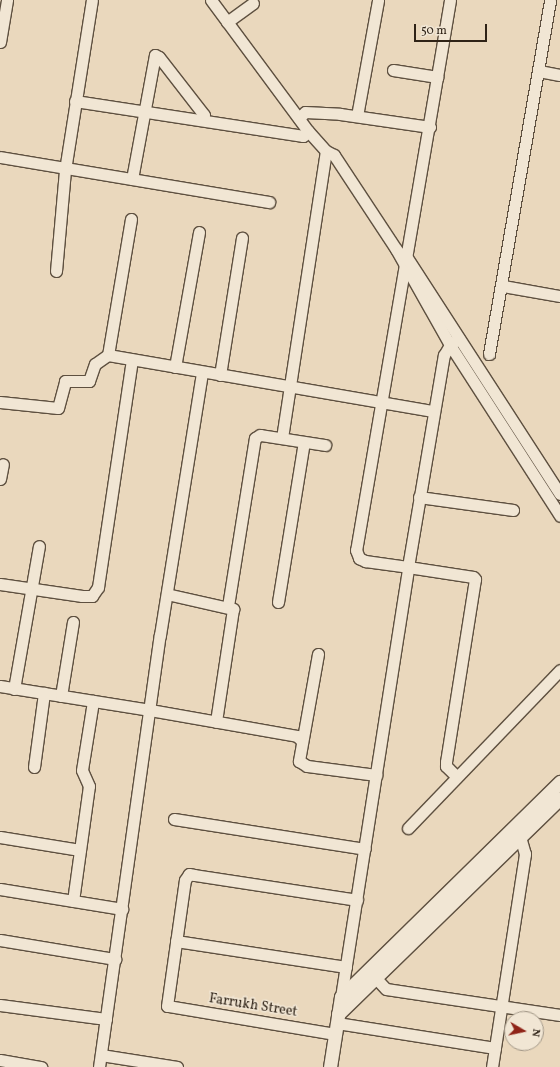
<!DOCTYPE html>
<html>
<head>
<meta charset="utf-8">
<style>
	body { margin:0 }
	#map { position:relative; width:560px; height:1067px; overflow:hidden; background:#ead8bd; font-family:Vollkorn,serif }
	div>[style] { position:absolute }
	.roads { filter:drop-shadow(1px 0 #5e5040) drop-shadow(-1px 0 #5e5040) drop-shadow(0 1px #5e5040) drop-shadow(0 -1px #5e5040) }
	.minor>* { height:11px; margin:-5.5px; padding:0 5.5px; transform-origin:5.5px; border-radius:5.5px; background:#f1e6d4 }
	.tertiary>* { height:13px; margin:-6.5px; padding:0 6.5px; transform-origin:6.5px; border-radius:6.5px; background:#f1e6d4 }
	span { translate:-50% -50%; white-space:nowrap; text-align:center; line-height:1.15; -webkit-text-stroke:3px #f1e6d4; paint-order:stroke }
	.street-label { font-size:14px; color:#2f2317 }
	.north { position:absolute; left:504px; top:1011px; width:40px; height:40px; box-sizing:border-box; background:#f1e6d4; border:1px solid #a39888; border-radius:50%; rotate:99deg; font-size:11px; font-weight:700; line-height:16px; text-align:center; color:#2f2317 }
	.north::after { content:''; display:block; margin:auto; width:14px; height:18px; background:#8f2418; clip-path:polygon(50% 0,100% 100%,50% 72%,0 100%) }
	.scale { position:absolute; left:414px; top:24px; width:73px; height:18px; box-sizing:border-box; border:2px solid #2f2317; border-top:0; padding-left:5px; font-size:12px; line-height:14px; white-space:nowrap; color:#2f2317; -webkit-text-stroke:3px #f1e6d4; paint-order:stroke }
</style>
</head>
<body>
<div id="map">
	<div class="roads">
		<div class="minor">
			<i style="left:211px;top:0;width:163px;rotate:53.5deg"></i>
			<i style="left:308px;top:131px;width:27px;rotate:48deg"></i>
			<i style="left:326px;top:151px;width:9px;rotate:27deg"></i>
			<i style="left:334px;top:155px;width:113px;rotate:56.6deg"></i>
			<i style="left:396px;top:249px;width:110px;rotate:60.6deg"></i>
			<i style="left:450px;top:345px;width:203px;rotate:57.2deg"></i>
			<i style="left:227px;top:22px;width:32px;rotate:-36deg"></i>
			<i style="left:0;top:42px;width:43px;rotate:-80.5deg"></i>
			<i style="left:393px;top:70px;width:45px;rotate:9deg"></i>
			<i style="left:437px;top:77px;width:480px;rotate:99.7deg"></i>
			<i style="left:356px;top:550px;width:9px;rotate:69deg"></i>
			<i style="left:359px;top:558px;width:7px;rotate:27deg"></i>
			<i style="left:365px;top:561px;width:43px;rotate:7.9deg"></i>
			<i style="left:408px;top:567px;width:215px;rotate:-80.4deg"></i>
			<i style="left:444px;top:355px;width:12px;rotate:-59deg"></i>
			<i style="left:450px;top:345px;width:11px;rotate:-38deg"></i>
			<i style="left:539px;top:71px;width:21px;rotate:11deg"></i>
			<i style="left:437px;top:77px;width:78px;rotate:-80.4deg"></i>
			<i style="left:75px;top:101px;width:231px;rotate:8.7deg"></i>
			<i style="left:303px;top:136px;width:7px;rotate:-45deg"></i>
			<i style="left:357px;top:116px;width:118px;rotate:-79.7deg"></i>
			<i style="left:299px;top:118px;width:8px;rotate:-45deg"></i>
			<i style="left:305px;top:112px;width:35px;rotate:3deg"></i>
			<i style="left:340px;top:114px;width:91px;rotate:8.2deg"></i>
			<i style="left:0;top:157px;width:273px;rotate:9.5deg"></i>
			<i style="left:132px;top:179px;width:126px;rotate:-79.5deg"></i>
			<i style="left:155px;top:55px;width:4px;rotate:27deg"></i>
			<i style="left:159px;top:57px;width:73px;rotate:52.2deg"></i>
			<i style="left:204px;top:115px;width:5px;rotate:101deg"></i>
			<i style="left:131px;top:219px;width:138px;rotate:99.6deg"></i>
			<i style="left:108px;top:355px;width:330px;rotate:9.8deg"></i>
			<i style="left:404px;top:253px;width:287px;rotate:57.1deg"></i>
			<i style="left:56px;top:271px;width:101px;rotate:-84.9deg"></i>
			<i style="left:65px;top:170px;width:172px;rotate:-81deg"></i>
			<i style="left:503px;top:286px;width:58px;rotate:10deg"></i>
			<i style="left:489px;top:354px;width:359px;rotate:-80.2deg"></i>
			<i style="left:175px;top:367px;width:137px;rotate:-79.9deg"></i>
			<i style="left:220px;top:375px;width:139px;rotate:-80.9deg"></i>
			<i style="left:0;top:402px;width:58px;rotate:5.9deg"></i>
			<i style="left:58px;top:408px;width:28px;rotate:-75deg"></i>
			<i style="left:65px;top:381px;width:24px"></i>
			<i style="left:89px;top:381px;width:18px;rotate:-71deg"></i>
			<i style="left:95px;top:364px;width:16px;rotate:-35deg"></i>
			<i style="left:282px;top:438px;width:290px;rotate:-81.3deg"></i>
			<i style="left:0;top:479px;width:15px;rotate:-79deg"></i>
			<i style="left:419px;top:497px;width:95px;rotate:7.9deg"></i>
			<i style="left:0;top:584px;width:83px;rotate:8.3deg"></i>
			<i style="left:82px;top:596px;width:10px"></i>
			<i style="left:92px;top:596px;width:11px;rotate:-56deg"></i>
			<i style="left:98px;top:587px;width:230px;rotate:-81.5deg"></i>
			<i style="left:171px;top:595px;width:64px;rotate:12.7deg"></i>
			<i style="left:233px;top:609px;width:114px;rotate:98.6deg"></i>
			<i style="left:278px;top:602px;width:162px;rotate:-80.8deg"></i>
			<i style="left:228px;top:606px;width:170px;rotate:-80.9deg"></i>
			<i style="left:255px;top:438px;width:6px;rotate:-31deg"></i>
			<i style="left:260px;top:435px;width:66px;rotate:8.7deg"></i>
			<i style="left:318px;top:654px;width:109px;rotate:100.1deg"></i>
			<i style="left:299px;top:761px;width:9px;rotate:32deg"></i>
			<i style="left:307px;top:766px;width:70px;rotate:7.4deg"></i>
			<i style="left:0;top:686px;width:152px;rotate:9.1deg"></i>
			<i style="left:150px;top:710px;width:149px;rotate:10deg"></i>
			<i style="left:297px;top:736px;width:6px;rotate:45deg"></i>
			<i style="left:14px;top:689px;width:145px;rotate:-80.1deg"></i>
			<i style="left:61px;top:696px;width:75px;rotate:-80.8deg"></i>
			<i style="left:34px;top:767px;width:75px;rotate:-82.3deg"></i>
			<i style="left:174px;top:819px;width:193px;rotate:8.9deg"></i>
			<i style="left:408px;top:828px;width:219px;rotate:-46.1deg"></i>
			<i style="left:0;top:837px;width:81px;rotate:9.2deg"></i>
			<i style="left:0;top:889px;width:124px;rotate:9.3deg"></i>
			<i style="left:73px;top:901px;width:116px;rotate:-82.1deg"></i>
			<i style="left:89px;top:786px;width:17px;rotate:-114deg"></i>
			<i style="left:82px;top:770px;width:70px;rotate:-80.9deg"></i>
			<i style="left:0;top:940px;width:117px;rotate:9.4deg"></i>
			<i style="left:176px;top:941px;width:172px;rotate:8.7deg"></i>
			<i style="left:370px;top:972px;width:23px;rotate:47deg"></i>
			<i style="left:386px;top:989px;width:176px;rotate:8.5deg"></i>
			<i style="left:341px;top:997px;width:435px;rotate:-81.1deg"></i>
			<i style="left:408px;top:567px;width:66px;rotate:8.7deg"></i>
			<i style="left:473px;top:577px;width:3px;rotate:45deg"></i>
			<i style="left:475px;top:579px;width:185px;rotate:99deg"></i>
			<i style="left:446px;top:762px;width:4px;rotate:90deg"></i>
			<i style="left:446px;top:766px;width:14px;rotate:45deg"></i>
			<i style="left:0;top:1005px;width:107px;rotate:7.5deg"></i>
			<i style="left:337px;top:1023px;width:160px;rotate:9deg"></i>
			<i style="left:335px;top:1034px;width:170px;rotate:-170.5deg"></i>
			<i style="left:167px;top:1006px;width:127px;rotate:-81.9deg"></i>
			<i style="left:185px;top:880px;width:7px;rotate:-56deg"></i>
			<i style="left:189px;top:874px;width:5px;rotate:11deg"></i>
			<i style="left:194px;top:875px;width:165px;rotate:8.7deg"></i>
			<i style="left:101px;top:1055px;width:77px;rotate:9deg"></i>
			<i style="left:0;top:1060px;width:42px;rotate:9.7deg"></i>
			<i style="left:99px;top:1067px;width:436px;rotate:-82deg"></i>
			<i style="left:160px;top:635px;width:266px;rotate:-80.9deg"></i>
			<i style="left:492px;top:1067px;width:216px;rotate:-81.2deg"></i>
			<i style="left:525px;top:854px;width:18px;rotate:-106deg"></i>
			<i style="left:520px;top:837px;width:8px;rotate:-135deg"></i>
		</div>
		<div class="tertiary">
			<i style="left:338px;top:1014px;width:310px;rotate:-44.2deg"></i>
			<i style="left:330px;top:1067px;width:71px;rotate:-81.1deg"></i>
			<i style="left:341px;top:997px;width:307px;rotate:-44.5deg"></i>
		</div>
	</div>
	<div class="street-label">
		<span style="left:253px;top:1006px;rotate:9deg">Farrukh Street</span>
	</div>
	<div class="north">N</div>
	<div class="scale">50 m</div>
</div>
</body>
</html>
